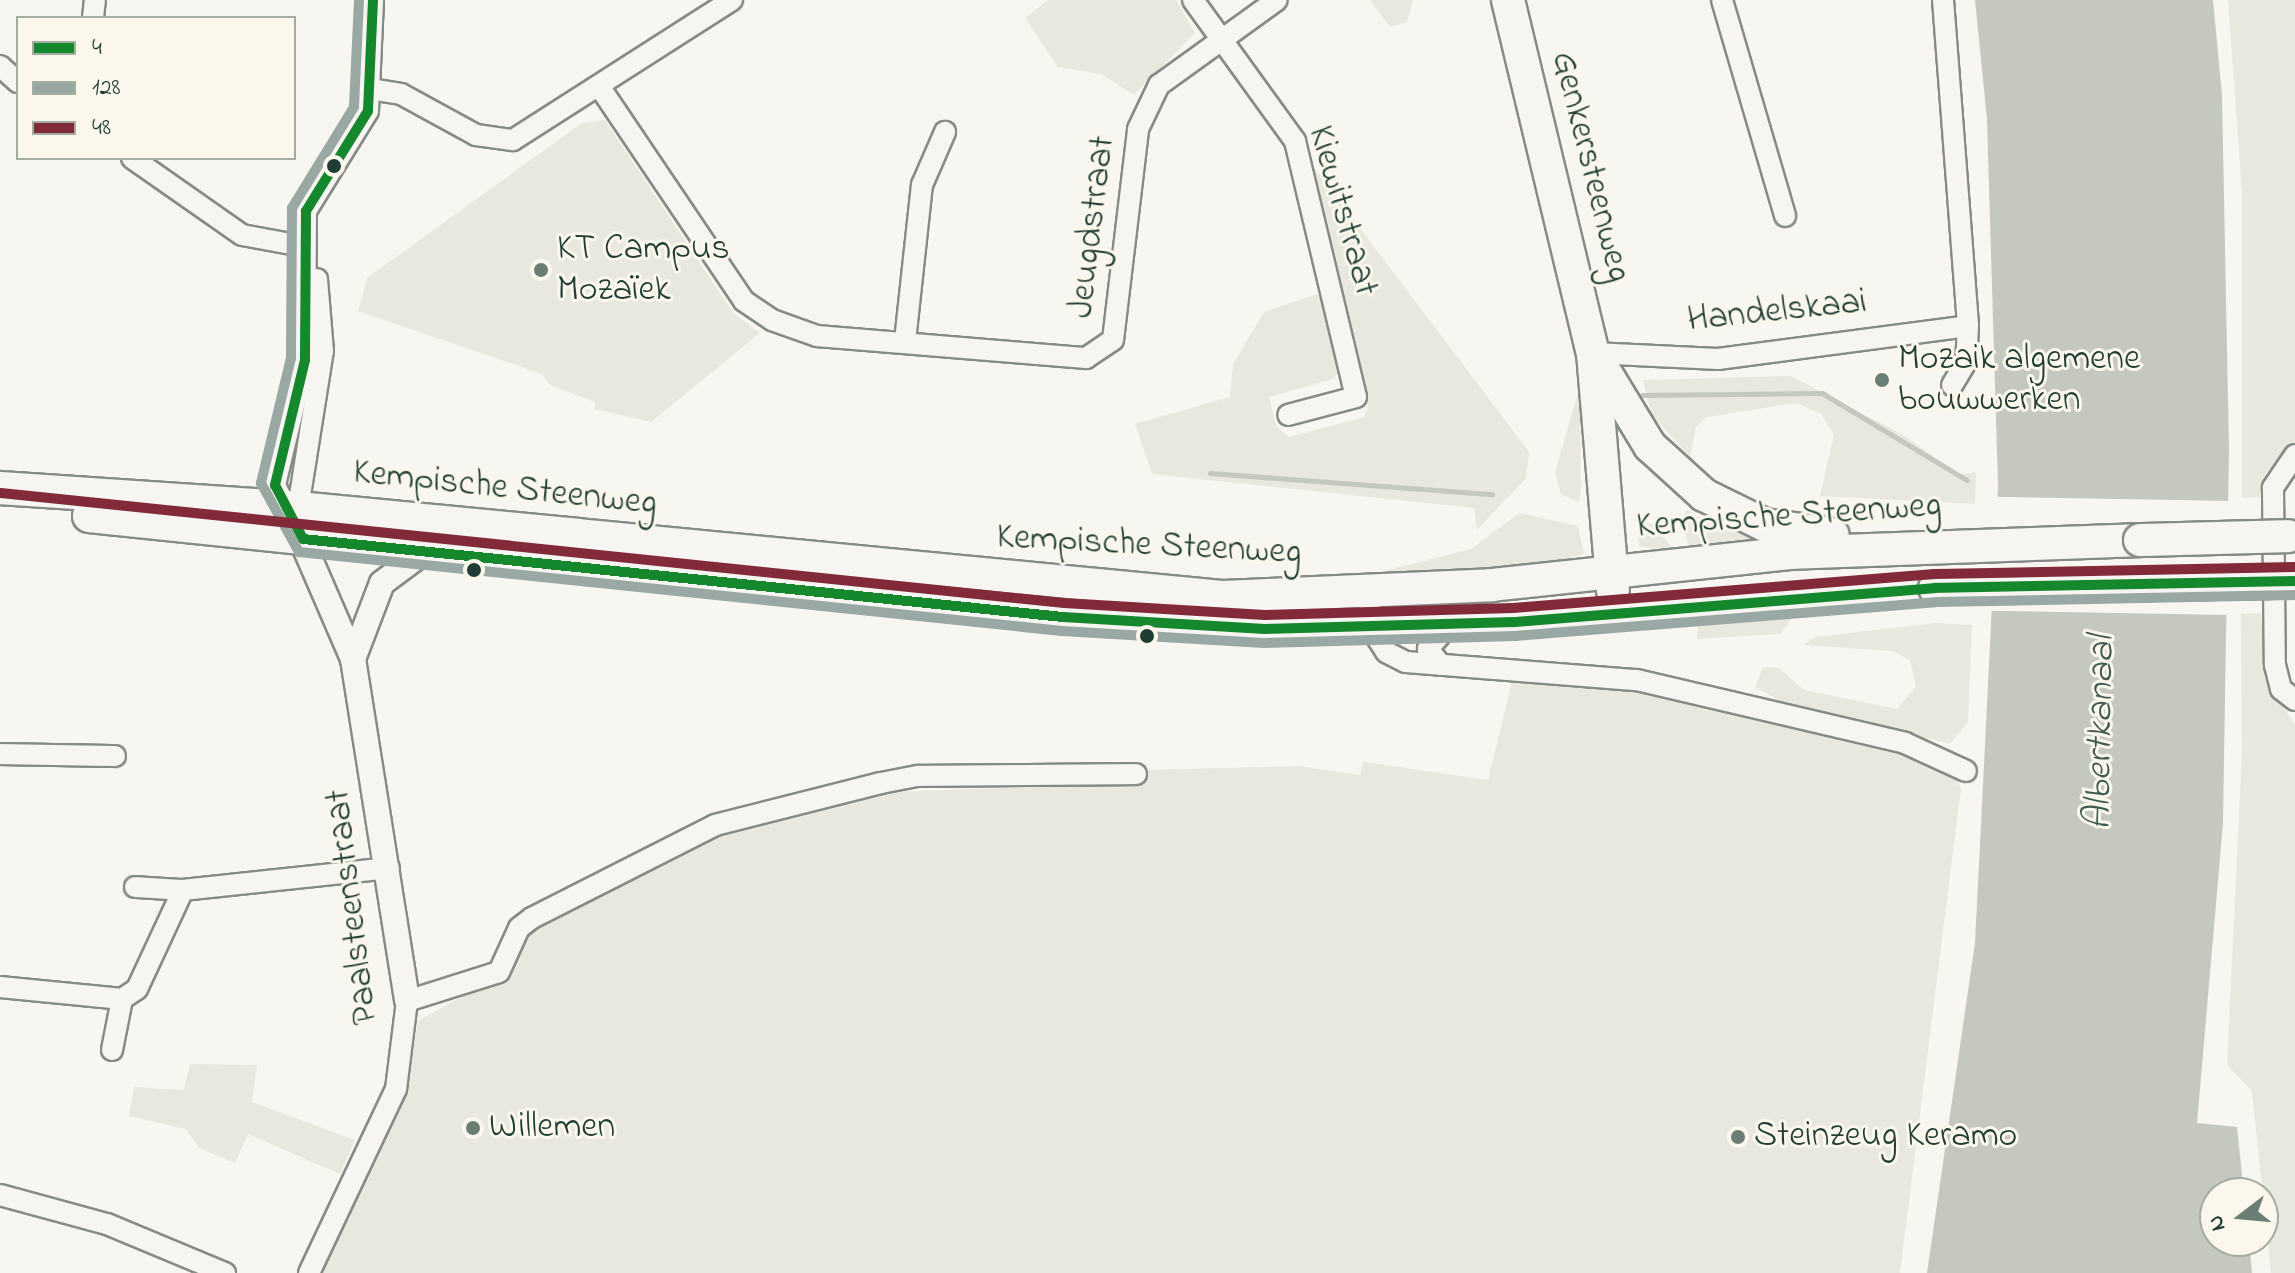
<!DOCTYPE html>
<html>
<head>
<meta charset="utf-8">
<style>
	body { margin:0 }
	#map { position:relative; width:2295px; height:1273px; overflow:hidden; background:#f8f6f0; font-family:"Indie Flower",sans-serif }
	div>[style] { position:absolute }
	.built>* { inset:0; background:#e8e8df }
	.water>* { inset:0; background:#c4c8bf }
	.pier>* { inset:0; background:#f8f6f0; transform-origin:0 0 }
	.stream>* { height:5px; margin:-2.5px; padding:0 2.5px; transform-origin:2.5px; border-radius:2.5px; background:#c4c8bf }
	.roads { filter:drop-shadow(2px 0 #868b86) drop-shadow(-2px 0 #868b86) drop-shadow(0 2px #868b86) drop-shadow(0 -2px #868b86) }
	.minor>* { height:20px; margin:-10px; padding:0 10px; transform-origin:10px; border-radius:10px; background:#f6f5f1 }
	.tertiary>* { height:24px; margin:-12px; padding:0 12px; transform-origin:12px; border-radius:12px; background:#f6f5f1 }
	.primary>* { height:32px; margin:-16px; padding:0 16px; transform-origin:16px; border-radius:16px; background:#f6f5f1 }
	.bridges { filter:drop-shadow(2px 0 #868b86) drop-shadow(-2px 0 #868b86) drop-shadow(0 2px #868b86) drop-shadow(0 -2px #868b86) }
	.primary-bridge>* { height:32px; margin:-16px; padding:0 16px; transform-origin:16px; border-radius:16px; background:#f6f5f1 }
	.bus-1>* { height:10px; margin:-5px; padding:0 5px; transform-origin:5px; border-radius:5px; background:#15882e }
	.bus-2>* { height:10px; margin:-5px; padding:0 5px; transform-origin:5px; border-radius:5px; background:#9aa8a4 }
	.bus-3>* { height:10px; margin:-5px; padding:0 5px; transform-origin:5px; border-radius:5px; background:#822a3a }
	.dots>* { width:22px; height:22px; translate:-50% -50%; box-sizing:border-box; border:4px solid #fbf7ec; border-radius:50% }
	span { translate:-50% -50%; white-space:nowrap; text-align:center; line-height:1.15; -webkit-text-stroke:6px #fbf7ec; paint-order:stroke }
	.street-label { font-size:36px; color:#1f3d34 }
	.poi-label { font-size:36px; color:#1f3d34 }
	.left { translate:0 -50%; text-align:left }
	.water-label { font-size:38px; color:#425b52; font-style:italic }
	.legend { position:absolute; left:16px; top:16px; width:280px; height:144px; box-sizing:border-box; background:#fbf7ec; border:2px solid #a3ada2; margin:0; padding:10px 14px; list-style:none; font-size:24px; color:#1f3d34 }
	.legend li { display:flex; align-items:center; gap:16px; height:40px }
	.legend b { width:40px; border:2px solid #a3ada2 }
	.north { position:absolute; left:2199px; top:1177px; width:80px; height:80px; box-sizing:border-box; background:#fbf7ec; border:2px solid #a3ada2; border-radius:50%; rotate:254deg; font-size:22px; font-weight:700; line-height:32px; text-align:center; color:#1f3d34 }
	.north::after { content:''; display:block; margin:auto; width:28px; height:36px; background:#6b7e76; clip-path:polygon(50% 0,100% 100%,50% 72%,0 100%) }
</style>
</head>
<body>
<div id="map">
	<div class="built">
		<i style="clip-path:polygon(1048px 0,1176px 0,1195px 33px,1134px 95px,1101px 74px,1058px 67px,1025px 18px)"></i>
		<i style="clip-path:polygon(1370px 0,1413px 0,1407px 22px,1390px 27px)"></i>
		<i style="clip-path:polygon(2228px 0,2295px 0,2295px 442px,2265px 474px,2261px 497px,2242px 498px,2242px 193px)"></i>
		<i style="clip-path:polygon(605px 120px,733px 313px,760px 333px,651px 422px,594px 409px,595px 402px,550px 385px,542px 374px,358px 311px,367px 278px,582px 123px)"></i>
		<i style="clip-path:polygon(1313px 166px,1529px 452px,1526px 478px,1477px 530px,1474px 508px,1152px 474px,1135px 424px,1230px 397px,1233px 364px,1264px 312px,1323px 292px,1343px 368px,1333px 379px,1269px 397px,1276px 426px,1289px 437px,1364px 417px,1368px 407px)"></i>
		<i style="clip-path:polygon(1791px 376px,1903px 435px,1960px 475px,1976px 472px,1975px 504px,1820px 496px,1834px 435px,1821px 414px,1796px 403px,1707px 417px,1696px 427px,1690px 457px,1652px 415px,1643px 380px)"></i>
		<i style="clip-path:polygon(1580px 386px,1581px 494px,1578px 502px,1561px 494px,1555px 472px)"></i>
		<i style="clip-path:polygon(1687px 510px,1698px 517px,1759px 540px,1689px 546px,1681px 520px)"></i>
		<i style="clip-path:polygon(1519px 513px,1578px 526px,1584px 554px,1528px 569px,1361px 577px,1471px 549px)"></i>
		<i style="clip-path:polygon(1637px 520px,1656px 526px,1673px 549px,1639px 547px)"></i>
		<i style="clip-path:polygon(2261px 613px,2265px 678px,2295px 725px,2295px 1273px,2271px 1273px,2252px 1091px,2227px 1065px,2242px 753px,2241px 614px)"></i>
		<i style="clip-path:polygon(1792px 618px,1780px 634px,1697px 639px,1698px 625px)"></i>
		<i style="clip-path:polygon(1936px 623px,1972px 625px,1968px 722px,1950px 744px,1784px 703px,1755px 687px,1763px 667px,1779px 668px,1804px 690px,1897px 709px,1916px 687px,1910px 660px,1892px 651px,1803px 645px,1815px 637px)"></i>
		<i style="clip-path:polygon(1573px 676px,1947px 766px,1961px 788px,1900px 1273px,319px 1273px,408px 1085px,418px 1021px,514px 968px,529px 930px,717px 834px,888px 792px,1141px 783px,1143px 770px,1299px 766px,1360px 775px,1364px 762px,1488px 780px,1513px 678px)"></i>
		<i style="clip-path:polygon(190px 1064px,257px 1065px,252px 1102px,355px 1140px,340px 1174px,248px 1134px,235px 1163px,199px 1148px,186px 1129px,129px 1116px,134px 1087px,184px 1090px)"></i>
	</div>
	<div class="water">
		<i style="clip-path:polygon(1975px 0,2213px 0,2222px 96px,2229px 449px,2223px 823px,2197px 1123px,2237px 1127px,2244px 1193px,2215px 1193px,2215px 1241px,2249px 1241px,2252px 1273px,1927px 1273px,1975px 943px,1998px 486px,1987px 119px)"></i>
	</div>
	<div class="pier">
		<i style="left:2232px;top:501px;width:114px;height:239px;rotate:91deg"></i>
	</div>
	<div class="stream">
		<i style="left:1642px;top:395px;width:180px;rotate:-0.6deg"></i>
		<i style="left:1822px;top:393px;width:169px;rotate:31deg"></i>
		<i style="left:1210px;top:473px;width:283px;rotate:4.3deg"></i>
	</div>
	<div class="roads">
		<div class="minor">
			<i style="left:1193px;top:0;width:174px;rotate:54.1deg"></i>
			<i style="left:1295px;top:141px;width:263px;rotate:76.6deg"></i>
			<i style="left:1356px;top:397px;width:70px;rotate:165.2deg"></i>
			<i style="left:1722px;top:0;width:225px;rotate:73.7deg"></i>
			<i style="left:1943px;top:0;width:327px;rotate:85.6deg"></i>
			<i style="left:1968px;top:326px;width:36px;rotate:93deg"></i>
			<i style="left:1966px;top:362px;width:27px;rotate:121deg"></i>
			<i style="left:93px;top:18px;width:18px;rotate:-84deg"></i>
			<i style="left:0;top:66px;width:24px;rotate:42deg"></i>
			<i style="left:599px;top:86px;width:259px;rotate:56deg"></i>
			<i style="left:744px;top:301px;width:34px;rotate:34deg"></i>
			<i style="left:772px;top:320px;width:48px;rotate:19.6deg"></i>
			<i style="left:817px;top:336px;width:270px;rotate:4.7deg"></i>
			<i style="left:1086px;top:358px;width:32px;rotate:-34deg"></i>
			<i style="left:1113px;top:340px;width:212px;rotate:-83.2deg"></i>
			<i style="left:1138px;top:129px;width:49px;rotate:-64.5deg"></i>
			<i style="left:1159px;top:85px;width:145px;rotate:-35.8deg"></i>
			<i style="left:370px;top:89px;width:31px;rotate:9deg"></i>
			<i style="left:401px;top:94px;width:85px;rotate:28.7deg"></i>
			<i style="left:476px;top:135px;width:37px;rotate:8deg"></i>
			<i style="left:513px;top:140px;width:260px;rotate:-32.6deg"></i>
			<i style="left:132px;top:158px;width:134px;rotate:35deg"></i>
			<i style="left:242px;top:235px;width:61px;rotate:10.4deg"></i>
			<i style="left:905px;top:341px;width:157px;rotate:-83.8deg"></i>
			<i style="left:922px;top:185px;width:58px;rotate:-66.5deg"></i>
			<i style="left:1593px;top:353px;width:125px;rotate:2.7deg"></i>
			<i style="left:1718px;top:359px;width:252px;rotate:-7.5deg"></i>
			<i style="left:2295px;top:455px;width:40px;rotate:124deg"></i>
			<i style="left:2273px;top:488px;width:177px;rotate:89.4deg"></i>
			<i style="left:2275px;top:665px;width:25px;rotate:76deg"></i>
			<i style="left:2281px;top:689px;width:18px;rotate:38deg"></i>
			<i style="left:286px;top:507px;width:25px;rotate:-117deg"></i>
			<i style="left:275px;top:485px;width:129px;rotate:-76.5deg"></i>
			<i style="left:305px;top:360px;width:149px;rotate:-89.6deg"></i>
			<i style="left:306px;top:211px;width:118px;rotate:-58.2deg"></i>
			<i style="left:368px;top:111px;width:111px;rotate:-87.4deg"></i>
			<i style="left:298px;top:508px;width:159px;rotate:-81deg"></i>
			<i style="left:323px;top:351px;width:72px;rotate:-94.8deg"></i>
			<i style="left:1369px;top:594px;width:33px;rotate:88deg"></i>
			<i style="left:1370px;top:627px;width:30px;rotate:57deg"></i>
			<i style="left:1386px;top:652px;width:22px;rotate:27deg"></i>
			<i style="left:1406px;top:662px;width:232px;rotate:4.5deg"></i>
			<i style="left:1637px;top:680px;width:275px;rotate:13.2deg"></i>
			<i style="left:1905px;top:743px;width:67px;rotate:24.7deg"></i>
			<i style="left:1441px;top:665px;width:21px;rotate:-129deg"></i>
			<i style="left:1428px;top:649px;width:33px;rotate:-49deg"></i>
			<i style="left:0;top:754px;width:115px;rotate:1deg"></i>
			<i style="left:135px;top:887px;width:48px;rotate:3.6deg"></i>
			<i style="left:0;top:987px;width:123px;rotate:5.6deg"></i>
			<i style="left:122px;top:999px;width:18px;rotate:-34deg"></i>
			<i style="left:137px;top:989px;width:109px;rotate:-65.1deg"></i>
			<i style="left:183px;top:890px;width:207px;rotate:-6.1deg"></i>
			<i style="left:112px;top:1050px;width:52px;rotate:-78.9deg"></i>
			<i style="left:0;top:1195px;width:111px;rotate:15.2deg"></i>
			<i style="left:107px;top:1224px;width:128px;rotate:22.6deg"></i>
			<i style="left:309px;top:1273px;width:204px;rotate:-64.7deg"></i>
			<i style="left:396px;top:1089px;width:89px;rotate:-82.9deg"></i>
			<i style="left:407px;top:1001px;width:96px;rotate:-17.5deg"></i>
			<i style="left:499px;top:972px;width:48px;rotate:-65.6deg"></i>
			<i style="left:519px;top:928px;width:16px;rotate:-38deg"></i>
			<i style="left:532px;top:918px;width:205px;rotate:-26.9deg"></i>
			<i style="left:715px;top:825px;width:171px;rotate:-14.2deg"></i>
			<i style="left:881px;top:783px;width:38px;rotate:-11deg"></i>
			<i style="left:918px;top:776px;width:218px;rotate:-0.5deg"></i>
		</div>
		<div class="tertiary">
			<i style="left:296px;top:527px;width:144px;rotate:66.6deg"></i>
			<i style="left:353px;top:659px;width:346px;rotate:81deg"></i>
			<i style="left:353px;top:659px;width:81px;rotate:-69.1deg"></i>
			<i style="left:382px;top:583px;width:54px;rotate:-36.7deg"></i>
		</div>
		<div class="primary">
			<i style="left:1508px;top:0;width:363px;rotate:76.5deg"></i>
			<i style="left:1593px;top:353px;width:238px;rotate:85.2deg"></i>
			<i style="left:1594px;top:354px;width:108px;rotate:58.7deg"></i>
			<i style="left:1650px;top:446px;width:73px;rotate:42.2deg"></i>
			<i style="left:1704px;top:495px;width:68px;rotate:26.2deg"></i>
			<i style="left:1765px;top:525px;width:68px;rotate:7.7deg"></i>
			<i style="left:0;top:488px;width:299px;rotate:3.8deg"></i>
			<i style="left:298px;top:508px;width:928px;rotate:5.5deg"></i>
			<i style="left:1222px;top:597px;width:270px;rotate:-2.5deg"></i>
			<i style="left:1492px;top:585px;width:300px;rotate:-6.1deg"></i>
			<i style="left:1790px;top:553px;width:350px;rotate:-2.1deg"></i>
			<i style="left:89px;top:516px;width:979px;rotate:5.92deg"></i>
			<i style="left:1063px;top:617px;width:202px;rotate:3.4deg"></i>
			<i style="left:1265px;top:629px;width:249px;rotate:-1.6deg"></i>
			<i style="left:1514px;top:622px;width:422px;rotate:-4.6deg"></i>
		</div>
	</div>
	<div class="bridges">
		<div class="primary-bridge">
			<i style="left:2140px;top:540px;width:148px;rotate:-1.5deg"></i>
			<i style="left:1935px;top:588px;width:354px;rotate:-1deg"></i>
		</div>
	</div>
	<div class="bus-1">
		<i style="left:373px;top:0;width:111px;rotate:92.6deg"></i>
		<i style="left:368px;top:111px;width:118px;rotate:121.8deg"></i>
		<i style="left:306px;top:211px;width:149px;rotate:90.4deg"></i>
		<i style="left:305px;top:360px;width:129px;rotate:103.5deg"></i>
		<i style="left:275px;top:485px;width:61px;rotate:62.6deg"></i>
		<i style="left:303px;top:539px;width:764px;rotate:5.86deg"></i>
		<i style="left:1063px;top:617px;width:202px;rotate:3.4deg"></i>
		<i style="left:1265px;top:629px;width:249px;rotate:-1.6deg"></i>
		<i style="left:1514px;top:622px;width:422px;rotate:-4.6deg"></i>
		<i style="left:1935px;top:588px;width:360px;rotate:-1.1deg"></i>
	</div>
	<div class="bus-2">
		<i style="left:359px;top:0;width:107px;rotate:92.7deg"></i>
		<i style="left:354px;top:107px;width:119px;rotate:121.5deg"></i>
		<i style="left:292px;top:208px;width:150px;rotate:90.4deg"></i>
		<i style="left:291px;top:358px;width:129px;rotate:103.5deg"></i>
		<i style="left:261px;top:483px;width:79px;rotate:61.2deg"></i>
		<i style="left:299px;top:552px;width:767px;rotate:5.91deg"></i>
		<i style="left:1062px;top:631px;width:202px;rotate:3.4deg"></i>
		<i style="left:1264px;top:643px;width:251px;rotate:-1.6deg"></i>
		<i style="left:1515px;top:636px;width:422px;rotate:-4.6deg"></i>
		<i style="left:1936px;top:602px;width:359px;rotate:-1.1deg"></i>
	</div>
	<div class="bus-3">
		<i style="left:1px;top:493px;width:1069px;rotate:5.91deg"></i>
		<i style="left:1064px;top:603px;width:201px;rotate:3.4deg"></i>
		<i style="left:1265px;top:615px;width:248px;rotate:-1.6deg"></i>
		<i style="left:1513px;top:608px;width:423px;rotate:-4.6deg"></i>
		<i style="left:1935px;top:574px;width:360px;rotate:-1.1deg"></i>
	</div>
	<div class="dots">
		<i style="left:334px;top:166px;background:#1f3d34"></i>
		<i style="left:541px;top:270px;background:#6b7e76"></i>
		<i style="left:1882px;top:380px;background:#6b7e76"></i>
		<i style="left:474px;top:570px;background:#1f3d34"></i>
		<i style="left:1147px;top:636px;background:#1f3d34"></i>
		<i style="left:473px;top:1128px;background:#6b7e76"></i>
		<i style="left:1738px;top:1137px;background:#6b7e76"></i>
	</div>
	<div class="street-label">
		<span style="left:1590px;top:167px;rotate:76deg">Genkersteenweg</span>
		<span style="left:1342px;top:211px;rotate:74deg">Kiewitstraat</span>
		<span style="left:1093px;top:227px;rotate:-83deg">Jeugdstraat</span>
		<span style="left:1777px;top:312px;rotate:-6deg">Handelskaai</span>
		<span style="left:505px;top:489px;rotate:6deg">Kempische Steenweg</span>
		<span style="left:1789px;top:517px;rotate:-4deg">Kempische Steenweg</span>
		<span style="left:1149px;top:546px;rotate:3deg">Kempische Steenweg</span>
		<span style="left:353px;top:907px;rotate:-97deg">Paalsteenstraat</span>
	</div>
	<div class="poi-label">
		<span class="left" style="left:557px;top:270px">KT Campus<br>Mozaïek</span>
		<span class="left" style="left:1898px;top:380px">Mozaik algemene<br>bouwwerken</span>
		<span class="left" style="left:489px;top:1128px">Willemen</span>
		<span class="left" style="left:1754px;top:1137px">Steinzeug Keramo</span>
	</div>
	<div class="water-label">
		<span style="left:2102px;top:733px;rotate:-89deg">Albertkanaal</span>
	</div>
	<ul class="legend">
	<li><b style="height:10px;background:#15882e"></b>4</li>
	<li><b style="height:10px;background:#9aa8a4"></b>128</li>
	<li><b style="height:10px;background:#822a3a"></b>48</li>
	</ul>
	<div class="north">N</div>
</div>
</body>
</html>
